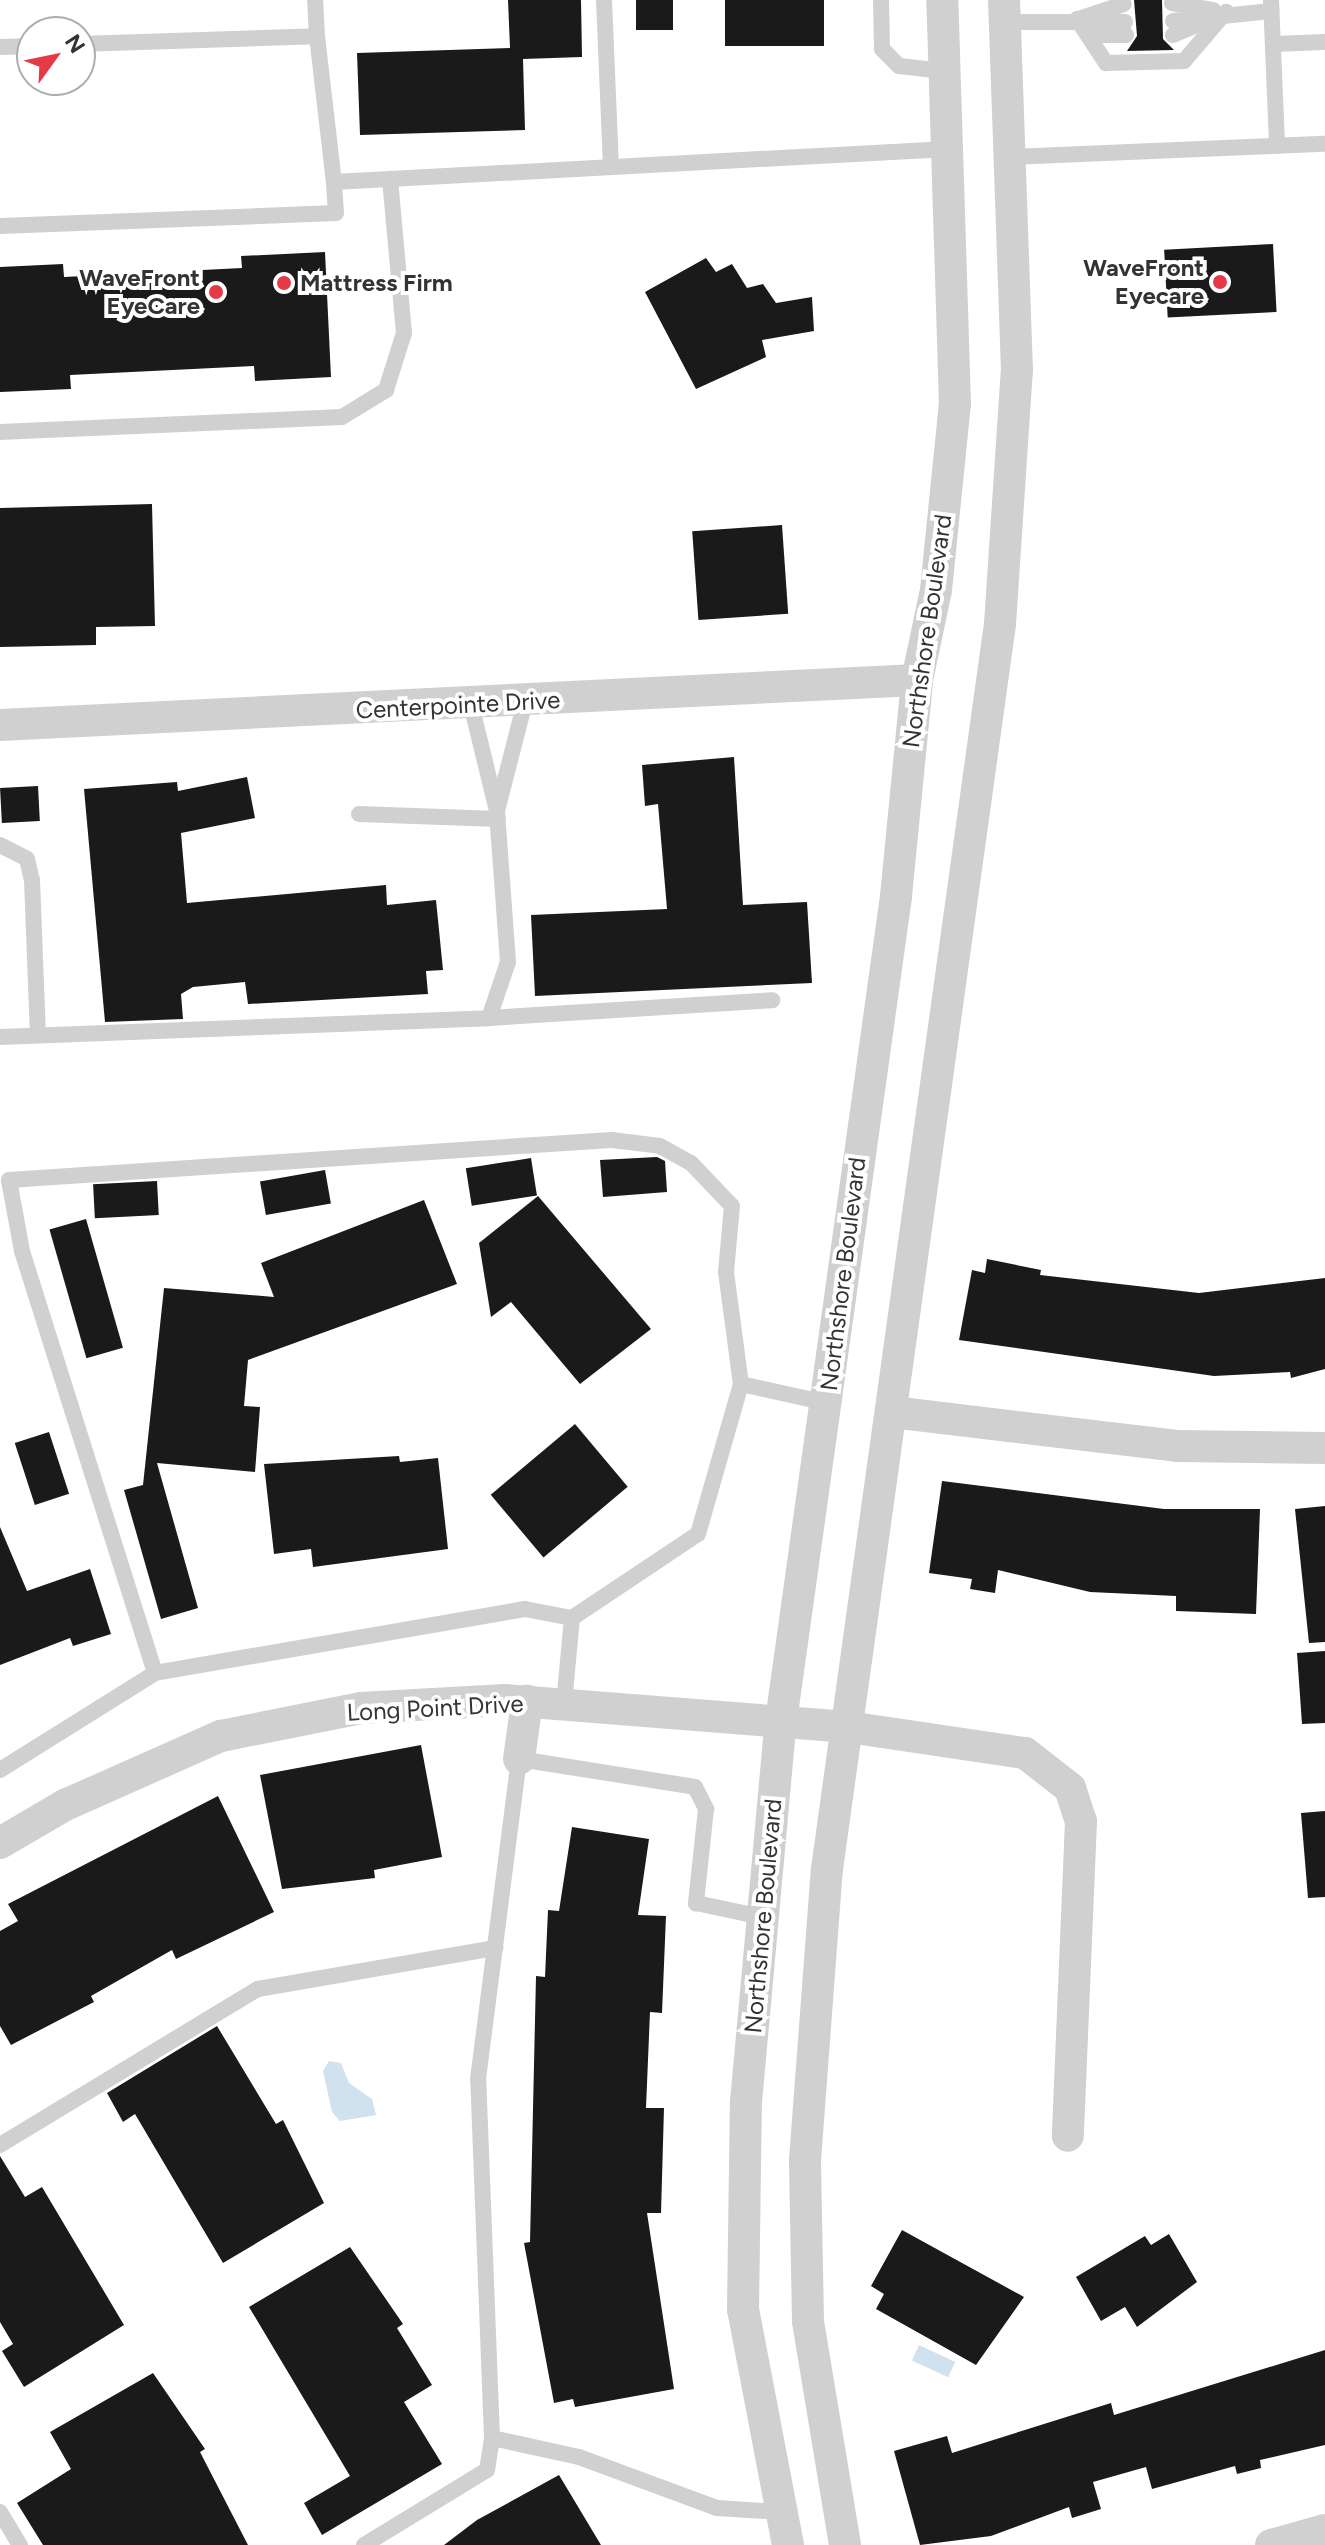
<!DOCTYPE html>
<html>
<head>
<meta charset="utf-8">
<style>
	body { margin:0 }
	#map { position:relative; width:1325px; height:2545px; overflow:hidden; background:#fff; font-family:Figtree,sans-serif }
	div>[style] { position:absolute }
	.water>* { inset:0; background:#cfe2ee; transform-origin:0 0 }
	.building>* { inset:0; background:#1a1a1a; transform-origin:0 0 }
	.lane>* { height:16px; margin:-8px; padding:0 8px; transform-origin:8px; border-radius:8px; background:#d0d0d0 }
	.street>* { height:32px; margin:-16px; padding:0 16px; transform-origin:16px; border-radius:16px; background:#d0d0d0 }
	.dots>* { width:22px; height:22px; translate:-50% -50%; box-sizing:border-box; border:4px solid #fff; border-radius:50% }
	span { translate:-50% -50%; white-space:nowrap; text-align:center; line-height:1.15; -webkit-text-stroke:8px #fff; paint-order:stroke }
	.poi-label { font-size:24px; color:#333; font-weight:700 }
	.right { translate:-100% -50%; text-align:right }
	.left { translate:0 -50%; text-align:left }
	.street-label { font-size:24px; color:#333 }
	.north { position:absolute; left:16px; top:16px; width:80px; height:80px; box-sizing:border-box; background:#fff; border:2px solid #adadad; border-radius:50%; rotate:57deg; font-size:22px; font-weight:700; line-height:32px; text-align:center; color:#333 }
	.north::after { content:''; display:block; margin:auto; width:28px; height:36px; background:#e63946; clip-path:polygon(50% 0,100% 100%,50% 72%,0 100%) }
</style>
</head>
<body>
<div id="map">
	<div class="water">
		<i style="clip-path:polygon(329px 2061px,341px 2063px,349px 2083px,372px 2099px,376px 2115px,340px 2121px,332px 2112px,323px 2071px)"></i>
		<i style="left:919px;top:2345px;width:40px;height:17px;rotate:25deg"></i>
	</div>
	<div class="building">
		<i style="clip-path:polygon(508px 0,581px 0,582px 57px,523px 59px,525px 130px,360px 135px,357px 53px,510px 48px)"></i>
		<i style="left:636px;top:0;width:37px;height:30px"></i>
		<i style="left:725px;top:0;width:99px;height:46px"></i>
		<i style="clip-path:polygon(1134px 0,1162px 0,1163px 39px,1174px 50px,1127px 51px,1137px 36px)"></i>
		<i style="left:1273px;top:244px;width:68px;height:109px;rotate:87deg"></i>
		<i style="clip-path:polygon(325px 252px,331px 377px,255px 381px,254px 366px,70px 375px,71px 389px,0 392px,0 267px,63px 264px,64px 277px,242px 268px,241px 256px)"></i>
		<i style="clip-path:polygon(706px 258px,716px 272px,732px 264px,747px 288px,763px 284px,776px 303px,812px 297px,814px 331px,762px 340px,766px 357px,696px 389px,645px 292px)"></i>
		<i style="clip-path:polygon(152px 504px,155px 626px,96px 627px,96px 645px,0 647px,0 508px)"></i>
		<i style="left:782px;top:525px;width:89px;height:90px;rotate:86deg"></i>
		<i style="clip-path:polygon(734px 757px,743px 905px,807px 902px,812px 983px,535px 996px,531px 915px,667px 909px,658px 804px,645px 806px,642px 765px)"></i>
		<i style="clip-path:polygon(247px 777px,255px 818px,181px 833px,187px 903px,386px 885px,387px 905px,436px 900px,443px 970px,426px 971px,428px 994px,248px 1004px,245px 982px,193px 987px,181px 994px,183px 1019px,105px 1022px,84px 789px,177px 782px,178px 791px)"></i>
		<i style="left:38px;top:786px;width:35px;height:38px;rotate:87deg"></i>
		<i style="clip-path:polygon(657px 1157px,665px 1161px,667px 1192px,603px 1197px,600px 1160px)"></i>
		<i style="left:531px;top:1158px;width:38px;height:66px;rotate:81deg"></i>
		<i style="left:325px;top:1170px;width:34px;height:66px;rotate:80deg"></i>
		<i style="left:157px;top:1181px;width:34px;height:64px;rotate:87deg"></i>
		<i style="clip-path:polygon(538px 1196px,651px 1329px,580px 1384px,511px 1302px,491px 1317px,479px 1243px)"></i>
		<i style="clip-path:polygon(424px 1200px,457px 1284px,248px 1360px,244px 1406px,260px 1407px,255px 1472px,157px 1463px,198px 1608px,161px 1619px,124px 1490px,143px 1485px,164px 1288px,274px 1297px,261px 1263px)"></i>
		<i style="left:86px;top:1219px;width:134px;height:38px;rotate:74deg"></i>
		<i style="clip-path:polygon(987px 1259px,1041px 1270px,1040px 1275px,1199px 1293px,1325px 1278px,1325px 1369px,1291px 1378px,1290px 1372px,1214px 1376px,959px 1340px,972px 1270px,985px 1273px)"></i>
		<i style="left:575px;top:1424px;width:82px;height:110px;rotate:50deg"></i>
		<i style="left:49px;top:1432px;width:65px;height:36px;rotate:72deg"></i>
		<i style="clip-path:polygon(399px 1456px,400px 1462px,438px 1458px,448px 1549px,313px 1567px,311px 1549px,274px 1554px,264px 1464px)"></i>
		<i style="clip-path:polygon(942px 1481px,1164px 1509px,1260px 1509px,1256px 1614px,1176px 1611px,1176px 1596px,1090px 1592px,998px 1570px,995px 1593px,970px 1589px,972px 1579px,929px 1573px)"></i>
		<i style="clip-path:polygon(1325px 1506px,1325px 1642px,1309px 1643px,1295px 1509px)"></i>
		<i style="clip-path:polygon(0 1527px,27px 1591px,90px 1569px,111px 1634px,73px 1646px,70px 1638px,0 1665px)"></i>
		<i style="clip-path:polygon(1325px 1651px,1325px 1723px,1302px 1724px,1297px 1653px)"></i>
		<i style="clip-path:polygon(421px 1745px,442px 1857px,374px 1870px,375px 1878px,282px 1889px,260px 1775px)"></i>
		<i style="clip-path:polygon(218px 1796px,274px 1912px,176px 1959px,172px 1950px,91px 1996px,94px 2002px,11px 2045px,0 2026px,0 1931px,18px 1921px,8px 1904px)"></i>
		<i style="clip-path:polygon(1325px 1811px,1325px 1897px,1308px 1898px,1301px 1813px)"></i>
		<i style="clip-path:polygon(572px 1827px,649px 1839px,638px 1915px,666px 1916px,662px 2013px,650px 2012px,646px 2108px,664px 2108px,661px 2213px,647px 2213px,674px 2389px,575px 2407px,573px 2399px,554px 2403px,524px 2243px,530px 2242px,536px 1976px,545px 1977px,548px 1910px,559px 1911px)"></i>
		<i style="clip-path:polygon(217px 2026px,276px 2124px,283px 2120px,324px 2203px,223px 2263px,135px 2114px,123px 2122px,107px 2093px)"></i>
		<i style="clip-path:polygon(0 2156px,25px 2197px,42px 2187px,124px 2325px,24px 2387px,2px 2351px,13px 2344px,0 2322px)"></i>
		<i style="clip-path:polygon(902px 2230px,1024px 2297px,976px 2365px,876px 2309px,884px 2294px,871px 2286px)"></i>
		<i style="clip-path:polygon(1169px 2234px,1197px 2282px,1137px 2327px,1125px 2307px,1101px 2321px,1076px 2277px,1145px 2236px,1151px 2245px)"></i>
		<i style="clip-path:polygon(350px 2247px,403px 2324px,397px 2328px,432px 2385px,404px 2402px,442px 2464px,322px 2535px,304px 2503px,350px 2476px,249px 2307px)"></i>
		<i style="clip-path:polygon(1325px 2350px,1325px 2445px,1260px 2460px,1261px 2468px,1237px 2474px,1235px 2466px,1152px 2489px,1146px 2467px,1093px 2482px,1101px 2509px,1072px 2518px,1069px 2507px,991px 2536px,920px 2545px,894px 2451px,947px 2436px,952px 2453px,1111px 2403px,1114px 2415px)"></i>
		<i style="clip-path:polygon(153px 2373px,205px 2449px,200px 2452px,248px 2545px,43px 2545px,17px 2503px,71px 2469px,50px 2432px)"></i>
		<i style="clip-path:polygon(559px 2475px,601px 2545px,444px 2545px,477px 2520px)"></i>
	</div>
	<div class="lane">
		<i style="left:604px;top:0;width:167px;rotate:87.6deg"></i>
		<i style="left:881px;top:0;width:49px;rotate:88.8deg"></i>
		<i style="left:882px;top:49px;width:24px;rotate:45deg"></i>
		<i style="left:899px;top:66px;width:45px;rotate:6.3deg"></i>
		<i style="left:1271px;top:0;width:146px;rotate:87.6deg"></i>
		<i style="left:1172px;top:3px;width:42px;rotate:9.7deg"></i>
		<i style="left:1077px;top:19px;width:53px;rotate:56.6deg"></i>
		<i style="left:1106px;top:63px;width:78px;rotate:-1.5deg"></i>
		<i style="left:1184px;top:61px;width:65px;rotate:-49.4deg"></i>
		<i style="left:1078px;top:19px;width:48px;rotate:-18.1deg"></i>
		<i style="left:1173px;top:21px;width:99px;rotate:-5.8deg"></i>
		<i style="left:1005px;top:22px;width:120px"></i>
		<i style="left:1084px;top:25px;width:18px;rotate:34deg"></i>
		<i style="left:1099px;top:35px;width:27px"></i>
		<i style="left:1173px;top:35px;width:33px;rotate:-23deg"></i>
		<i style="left:317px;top:36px;width:147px;rotate:83.4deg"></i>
		<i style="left:334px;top:182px;width:615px;rotate:-3.08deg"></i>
		<i style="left:80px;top:44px;width:237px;rotate:-1.9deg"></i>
		<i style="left:317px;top:36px;width:36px;rotate:-93deg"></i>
		<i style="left:1273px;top:44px;width:52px;rotate:-2.2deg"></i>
		<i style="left:0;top:47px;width:32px;rotate:-2deg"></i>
		<i style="left:1009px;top:157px;width:316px;rotate:-2.4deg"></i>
		<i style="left:0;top:226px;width:336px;rotate:-2.2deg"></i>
		<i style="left:336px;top:213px;width:31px;rotate:-94deg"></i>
		<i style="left:0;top:432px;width:342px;rotate:-2.5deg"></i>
		<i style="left:342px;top:417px;width:52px;rotate:-31.5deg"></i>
		<i style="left:386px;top:390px;width:60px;rotate:-72.5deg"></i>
		<i style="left:404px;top:333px;width:155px;rotate:-95.2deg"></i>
		<i style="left:497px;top:811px;width:113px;rotate:-75.6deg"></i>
		<i style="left:359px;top:814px;width:139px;rotate:2.1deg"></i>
		<i style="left:0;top:845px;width:30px;rotate:27deg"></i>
		<i style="left:27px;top:859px;width:22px;rotate:77deg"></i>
		<i style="left:32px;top:880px;width:155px;rotate:87.8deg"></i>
		<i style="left:489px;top:1018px;width:284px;rotate:-3.6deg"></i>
		<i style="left:0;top:1037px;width:489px;rotate:-2.2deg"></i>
		<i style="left:489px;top:1018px;width:59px;rotate:-71.3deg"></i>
		<i style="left:508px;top:962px;width:151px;rotate:-94.2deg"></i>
		<i style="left:497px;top:811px;width:110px;rotate:-103.7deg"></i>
		<i style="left:572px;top:1618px;width:48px;rotate:-169.2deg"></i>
		<i style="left:525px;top:1609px;width:375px;rotate:170.2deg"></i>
		<i style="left:155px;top:1673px;width:442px;rotate:-107.5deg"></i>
		<i style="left:22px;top:1251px;width:72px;rotate:-100.4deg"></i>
		<i style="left:9px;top:1180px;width:604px;rotate:-3.8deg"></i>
		<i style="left:612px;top:1140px;width:48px;rotate:7.1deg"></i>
		<i style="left:660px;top:1146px;width:35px;rotate:29deg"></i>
		<i style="left:691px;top:1163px;width:59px;rotate:46.4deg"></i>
		<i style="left:732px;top:1206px;width:66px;rotate:95.2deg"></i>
		<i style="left:726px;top:1272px;width:113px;rotate:82.4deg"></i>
		<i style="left:564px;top:1704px;width:86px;rotate:-84.7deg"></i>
		<i style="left:572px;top:1618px;width:151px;rotate:-33.7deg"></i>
		<i style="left:698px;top:1534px;width:156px;rotate:-74deg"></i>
		<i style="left:741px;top:1384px;width:88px;rotate:12.5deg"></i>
		<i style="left:0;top:1770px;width:183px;rotate:-32deg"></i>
		<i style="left:0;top:2145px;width:301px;rotate:-31.2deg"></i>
		<i style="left:258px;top:1989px;width:241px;rotate:-9.8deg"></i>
		<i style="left:492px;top:2438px;width:89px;rotate:12.3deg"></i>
		<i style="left:579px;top:2457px;width:147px;rotate:20.3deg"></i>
		<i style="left:717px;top:2508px;width:64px;rotate:3.6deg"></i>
		<i style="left:0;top:2512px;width:39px;rotate:59deg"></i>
		<i style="left:364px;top:2545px;width:144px;rotate:-31.4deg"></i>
		<i style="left:487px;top:2470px;width:32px;rotate:-81deg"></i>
		<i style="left:492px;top:2438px;width:359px;rotate:-92.2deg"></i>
		<i style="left:478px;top:2079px;width:323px;rotate:-82.7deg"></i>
		<i style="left:519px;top:1759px;width:178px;rotate:9deg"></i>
		<i style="left:695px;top:1787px;width:25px;rotate:63deg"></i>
		<i style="left:706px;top:1809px;width:95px;rotate:96.1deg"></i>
		<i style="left:696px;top:1903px;width:67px;rotate:12deg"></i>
	</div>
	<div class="street">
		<i style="left:0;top:725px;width:918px;rotate:-2.81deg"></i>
		<i style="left:892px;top:1412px;width:287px;rotate:6.8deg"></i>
		<i style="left:1177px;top:1446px;width:148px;rotate:0.8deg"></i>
		<i style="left:519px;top:1759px;width:59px;rotate:-82.1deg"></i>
		<i style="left:0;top:1843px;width:75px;rotate:-30.3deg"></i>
		<i style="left:65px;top:1805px;width:171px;rotate:-23.9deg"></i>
		<i style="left:221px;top:1736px;width:143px;rotate:-11.3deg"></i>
		<i style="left:361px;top:1708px;width:144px;rotate:-3.2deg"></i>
		<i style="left:505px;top:1700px;width:344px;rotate:4.5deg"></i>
		<i style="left:848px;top:1727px;width:179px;rotate:8.4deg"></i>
		<i style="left:1025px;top:1753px;width:57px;rotate:37.9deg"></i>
		<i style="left:1070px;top:1788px;width:35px;rotate:72deg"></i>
		<i style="left:1081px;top:1821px;width:315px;rotate:92.4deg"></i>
		<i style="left:788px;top:2545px;width:240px;rotate:-100.8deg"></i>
		<i style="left:743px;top:2309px;width:207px;rotate:-89.2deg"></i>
		<i style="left:746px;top:2102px;width:383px;rotate:-84.8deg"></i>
		<i style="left:781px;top:1721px;width:833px;rotate:-82.06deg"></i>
		<i style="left:896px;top:896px;width:217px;rotate:-84.4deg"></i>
		<i style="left:917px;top:680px;width:92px;rotate:-78.1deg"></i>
		<i style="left:936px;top:590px;width:187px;rotate:-84.2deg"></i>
		<i style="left:955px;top:404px;width:404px;rotate:-91.8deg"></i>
		<i style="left:845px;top:2545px;width:227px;rotate:-99.4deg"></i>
		<i style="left:808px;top:2321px;width:161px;rotate:-91.1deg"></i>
		<i style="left:805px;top:2160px;width:292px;rotate:-85.7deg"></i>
		<i style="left:827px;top:1869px;width:1257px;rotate:-82.09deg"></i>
		<i style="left:1000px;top:624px;width:254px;rotate:-86.2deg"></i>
		<i style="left:1017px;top:371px;width:371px;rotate:-92deg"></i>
		<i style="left:1271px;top:2545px;width:56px;rotate:-15.5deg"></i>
	</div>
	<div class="dots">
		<i style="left:1220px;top:282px;background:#e63946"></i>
		<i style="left:284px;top:283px;background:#e63946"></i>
		<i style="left:216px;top:292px;background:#e63946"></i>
	</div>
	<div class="poi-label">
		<span class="right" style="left:1204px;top:282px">WaveFront<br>Eyecare</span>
		<span class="right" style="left:200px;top:292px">WaveFront<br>EyeCare</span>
		<span class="left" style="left:300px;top:283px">Mattress Firm</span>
	</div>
	<div class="street-label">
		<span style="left:927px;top:631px;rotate:-82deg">Northshore Boulevard</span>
		<span style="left:458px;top:705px;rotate:-3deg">Centerpointe Drive</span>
		<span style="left:843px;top:1274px;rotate:-83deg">Northshore Boulevard</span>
		<span style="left:435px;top:1708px;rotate:-3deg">Long Point Drive</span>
		<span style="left:763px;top:1916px;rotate:-85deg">Northshore Boulevard</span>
	</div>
	<div class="north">N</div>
</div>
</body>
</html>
